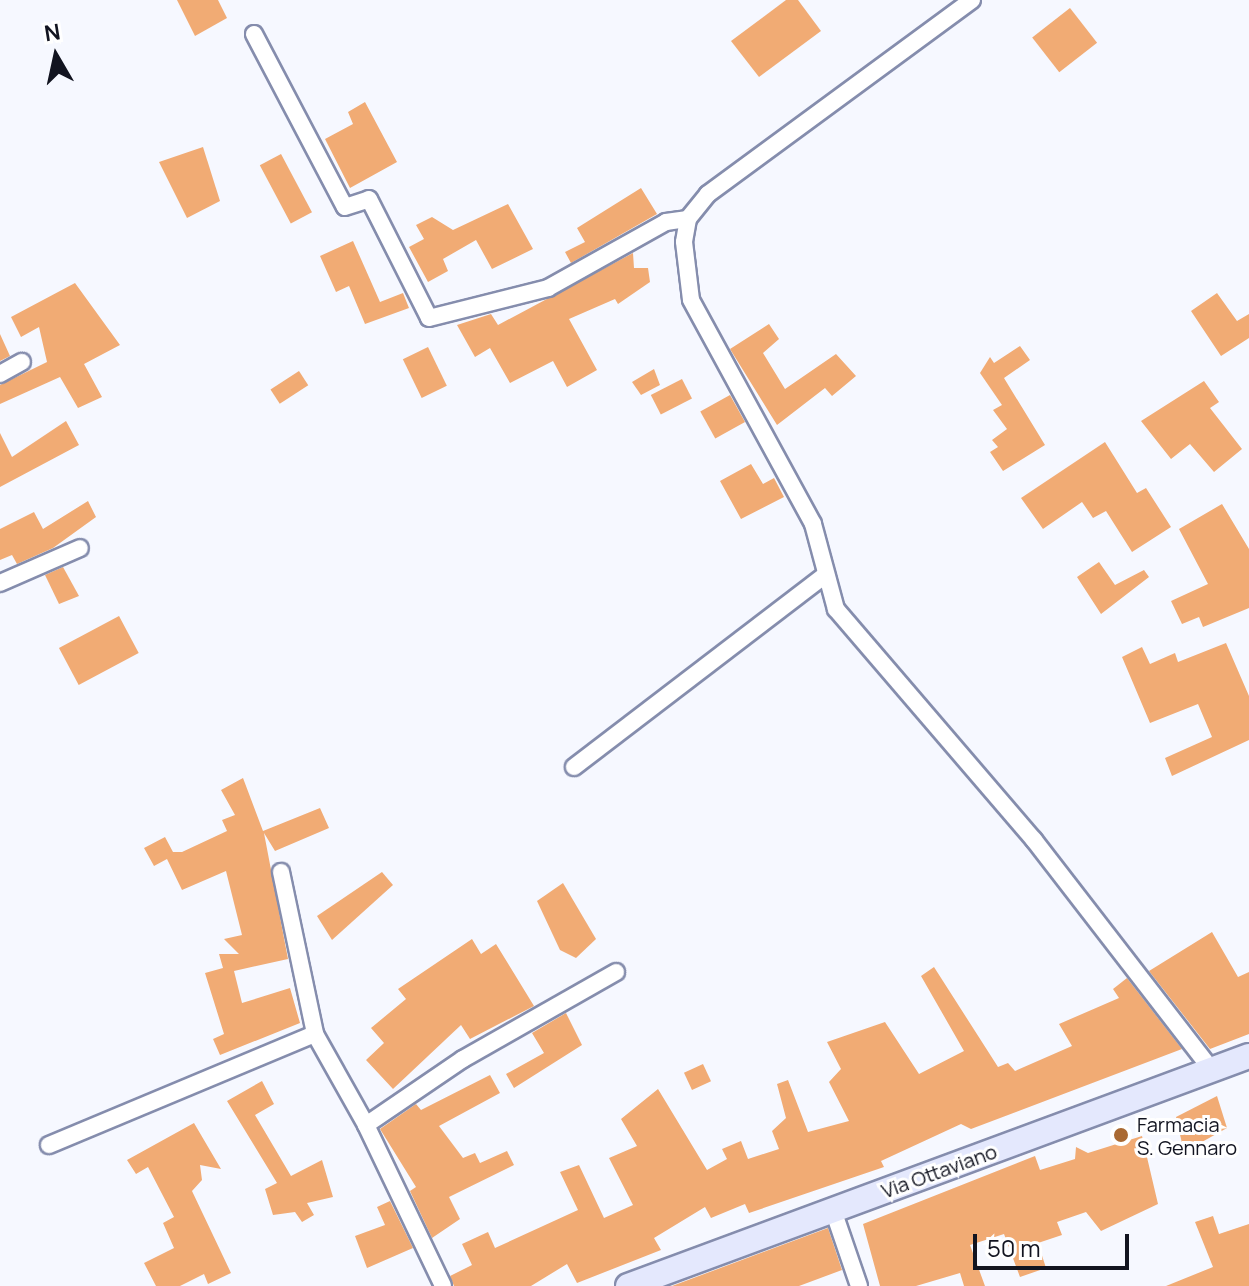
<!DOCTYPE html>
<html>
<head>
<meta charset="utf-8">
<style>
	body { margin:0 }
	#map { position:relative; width:1249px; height:1286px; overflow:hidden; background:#f6f8ff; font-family:Manrope,sans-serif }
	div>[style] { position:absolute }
	.building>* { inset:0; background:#f1ab74; transform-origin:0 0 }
	.roads { filter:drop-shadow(2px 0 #858dad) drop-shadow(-2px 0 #858dad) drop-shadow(0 2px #858dad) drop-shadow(0 -2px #858dad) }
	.minor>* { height:16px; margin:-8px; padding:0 8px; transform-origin:8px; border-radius:8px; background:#fff }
	.secondary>* { height:24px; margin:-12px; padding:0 12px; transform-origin:12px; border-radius:12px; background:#e4e8fd }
	.dots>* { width:22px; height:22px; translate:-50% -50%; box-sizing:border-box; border:4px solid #fff; border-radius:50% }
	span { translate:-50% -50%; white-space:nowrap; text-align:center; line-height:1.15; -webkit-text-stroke:6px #fff; paint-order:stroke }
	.poi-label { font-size:20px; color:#121420 }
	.left { translate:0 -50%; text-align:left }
	.street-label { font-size:20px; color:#121420 }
	.north { position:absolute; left:16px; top:16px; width:80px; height:80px; -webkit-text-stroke:6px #fff; paint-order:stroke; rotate:351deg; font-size:22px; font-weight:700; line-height:32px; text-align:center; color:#121420 }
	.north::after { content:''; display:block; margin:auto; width:28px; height:36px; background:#121420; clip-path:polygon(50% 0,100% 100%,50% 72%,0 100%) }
	.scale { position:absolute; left:973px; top:1234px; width:156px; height:36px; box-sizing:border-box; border:4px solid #121420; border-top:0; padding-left:10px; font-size:24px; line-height:28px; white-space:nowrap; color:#121420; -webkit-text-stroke:6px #fff; paint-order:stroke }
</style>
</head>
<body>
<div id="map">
	<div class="building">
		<i style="clip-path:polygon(177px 0,218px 0,227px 18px,195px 36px)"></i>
		<i style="clip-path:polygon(786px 0,798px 0,821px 31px,759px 77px,731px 41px)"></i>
		<i style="left:1070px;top:8px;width:44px;height:48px;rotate:52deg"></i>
		<i style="clip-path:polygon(365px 102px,397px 162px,350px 188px,325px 139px,353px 124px,348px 112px)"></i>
		<i style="clip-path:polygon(203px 147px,220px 201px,187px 218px,159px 162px)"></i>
		<i style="left:281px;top:154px;width:66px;height:24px;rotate:62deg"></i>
		<i style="clip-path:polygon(641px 188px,657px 214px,571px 263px,565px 252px,585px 242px,577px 228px)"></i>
		<i style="clip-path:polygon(508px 204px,533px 249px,492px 269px,476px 240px,443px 259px,448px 271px,428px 282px,409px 247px,424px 239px,416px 225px,432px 217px,453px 230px)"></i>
		<i style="clip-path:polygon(353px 241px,380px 302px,403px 293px,409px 308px,365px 324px,349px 286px,336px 292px,320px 256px)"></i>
		<i style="clip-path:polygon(633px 253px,634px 268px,648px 268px,650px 282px,618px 304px,615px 299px,569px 319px,597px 370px,567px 387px,553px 361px,510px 383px,490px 348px,475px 357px,457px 325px,491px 314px,498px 325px)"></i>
		<i style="clip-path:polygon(75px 283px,120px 345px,84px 364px,102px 397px,78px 408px,60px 377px,0 404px,0 385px,47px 362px,39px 327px,21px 337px,11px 317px)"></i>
		<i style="clip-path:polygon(1217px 293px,1237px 321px,1249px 314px,1249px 338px,1221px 356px,1191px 311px)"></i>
		<i style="clip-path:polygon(769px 324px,779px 339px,763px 353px,785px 389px,836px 354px,856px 376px,832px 396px,825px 388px,777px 425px,730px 349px)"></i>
		<i style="clip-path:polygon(0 334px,10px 356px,0 361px)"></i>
		<i style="clip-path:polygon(1020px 346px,1030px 360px,1004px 378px,1045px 445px,1003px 471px,990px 452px,998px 447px,992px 440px,1007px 429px,993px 410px,1002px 405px,980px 373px,990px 357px,994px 363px)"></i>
		<i style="left:428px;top:347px;width:43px;height:28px;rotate:64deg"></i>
		<i style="clip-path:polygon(654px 369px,660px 385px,641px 395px,632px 382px)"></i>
		<i style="left:299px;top:371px;width:17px;height:34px;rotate:57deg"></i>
		<i style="left:682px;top:379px;width:22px;height:35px;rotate:63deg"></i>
		<i style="clip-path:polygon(1204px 381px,1219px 402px,1210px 408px,1242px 449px,1214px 472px,1190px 444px,1171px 459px,1141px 421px)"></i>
		<i style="left:730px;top:395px;width:31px;height:34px;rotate:61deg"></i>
		<i style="clip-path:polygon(66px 421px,79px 445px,0 487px,0 433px,12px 457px)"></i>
		<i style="clip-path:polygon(1105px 442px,1137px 493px,1146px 488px,1171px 527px,1132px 552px,1106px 511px,1093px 518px,1082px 502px,1043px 529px,1021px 498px)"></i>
		<i style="clip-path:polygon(751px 464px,763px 484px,774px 478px,784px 497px,741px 519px,720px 481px)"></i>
		<i style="clip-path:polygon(88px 501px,96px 517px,53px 548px,17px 564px,12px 555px,0 560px,0 529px,34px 512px,43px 529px)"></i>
		<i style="clip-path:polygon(1222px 504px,1249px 549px,1249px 608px,1203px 627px,1199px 617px,1182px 624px,1171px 601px,1208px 584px,1179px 529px)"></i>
		<i style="clip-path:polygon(1099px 562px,1115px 585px,1144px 570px,1149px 577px,1101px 614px,1077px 577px)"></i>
		<i style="clip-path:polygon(63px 567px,79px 596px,59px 604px,45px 575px)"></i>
		<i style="left:119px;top:616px;width:42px;height:68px;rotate:62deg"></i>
		<i style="clip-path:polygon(1226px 643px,1249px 696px,1249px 740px,1172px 776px,1165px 758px,1212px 737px,1198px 704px,1150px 723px,1122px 657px,1142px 647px,1150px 664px,1175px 653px,1178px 662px)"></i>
		<i style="clip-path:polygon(243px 778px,263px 831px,320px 808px,329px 828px,275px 851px,264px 833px,288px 959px,234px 971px,242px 1003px,290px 988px,300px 1023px,220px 1055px,213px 1039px,224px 1034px,205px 973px,223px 968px,219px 954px,239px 954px,224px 939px,242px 935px,226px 871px,182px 890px,167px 859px,154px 866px,144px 848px,165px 837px,173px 852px,182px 852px,227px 831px,222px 820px,235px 815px,221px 790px)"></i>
		<i style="clip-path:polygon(382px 872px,393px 885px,332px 940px,317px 916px)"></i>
		<i style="clip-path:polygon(563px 883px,596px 939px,576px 958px,560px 950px,537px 901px)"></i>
		<i style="clip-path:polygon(1212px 932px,1238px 977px,1249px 972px,1249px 1034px,1210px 1049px,1149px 971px)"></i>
		<i style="clip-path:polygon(472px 939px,481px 954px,496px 944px,534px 1006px,470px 1039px,461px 1025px,393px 1089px,366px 1060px,384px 1043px,371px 1028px,406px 999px,398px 989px)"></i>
		<i style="clip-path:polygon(934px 967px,998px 1067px,1008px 1063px,1015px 1071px,1072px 1046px,1059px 1024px,1119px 998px,1113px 989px,1127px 978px,1182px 1049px,971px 1129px,961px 1124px,881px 1161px,884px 1167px,749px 1213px,745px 1204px,711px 1218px,705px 1207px,654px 1238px,661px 1250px,577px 1283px,567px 1264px,531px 1286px,454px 1286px,450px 1276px,472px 1265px,462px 1244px,488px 1232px,495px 1248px,578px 1210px,560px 1172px,579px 1165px,604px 1218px,633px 1205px,609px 1158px,637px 1146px,621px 1119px,658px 1089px,707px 1170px,727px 1159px,722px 1149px,741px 1141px,748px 1159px,779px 1149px,772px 1131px,786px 1118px,777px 1084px,788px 1080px,808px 1132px,849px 1121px,829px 1082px,841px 1069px,827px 1042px,885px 1022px,919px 1074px,964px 1051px,921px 976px)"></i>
		<i style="clip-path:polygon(566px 1013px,582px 1045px,514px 1088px,506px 1074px,544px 1053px,532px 1033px)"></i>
		<i style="left:703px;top:1064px;width:19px;height:21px;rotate:65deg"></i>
		<i style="clip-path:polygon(490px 1075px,500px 1093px,439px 1126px,463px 1158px,475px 1153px,480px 1163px,507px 1151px,514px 1165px,449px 1197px,460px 1219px,432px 1238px,410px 1191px,416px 1187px,380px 1129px,416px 1104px,421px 1110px)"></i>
		<i style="clip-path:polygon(262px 1081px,274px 1104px,255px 1115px,291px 1176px,322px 1160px,333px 1197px,307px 1203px,314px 1215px,302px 1222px,295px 1212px,273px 1215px,265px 1189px,277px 1183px,227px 1101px)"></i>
		<i style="clip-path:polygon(1217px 1096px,1227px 1128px,1184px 1152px,1176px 1117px)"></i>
		<i style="clip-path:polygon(194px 1123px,221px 1169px,200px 1165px,202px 1180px,192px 1191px,231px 1273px,208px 1284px,204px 1274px,180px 1286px,156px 1286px,144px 1263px,174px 1248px,163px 1223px,174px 1217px,148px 1167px,136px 1174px,127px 1160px)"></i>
		<i style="clip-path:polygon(1142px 1136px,1158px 1204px,1101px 1231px,1086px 1212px,1057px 1222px,1062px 1235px,1038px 1243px,1046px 1268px,1020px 1277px,1004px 1234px,970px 1245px,985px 1286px,964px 1286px,960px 1273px,916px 1286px,880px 1286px,863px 1224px,1035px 1156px,1040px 1170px,1075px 1159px,1076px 1147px,1088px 1153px)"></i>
		<i style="clip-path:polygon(390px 1201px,413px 1248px,367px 1268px,355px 1236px,385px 1225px,377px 1207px)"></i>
		<i style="clip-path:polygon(1213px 1216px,1219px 1234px,1249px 1224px,1249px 1286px,1166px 1286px,1213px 1267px,1195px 1222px)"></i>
		<i style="clip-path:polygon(828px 1228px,842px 1270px,799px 1286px,672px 1286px)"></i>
	</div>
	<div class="roads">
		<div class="minor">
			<i style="left:972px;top:0;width:328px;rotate:143.7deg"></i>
			<i style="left:708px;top:194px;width:32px;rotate:129deg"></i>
			<i style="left:688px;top:219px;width:23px;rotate:100deg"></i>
			<i style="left:684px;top:242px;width:58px;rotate:83.1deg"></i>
			<i style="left:691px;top:300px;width:255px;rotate:61.4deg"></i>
			<i style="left:813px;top:524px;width:88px;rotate:74.9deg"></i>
			<i style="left:836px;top:609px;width:304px;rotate:49.4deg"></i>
			<i style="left:1034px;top:840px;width:291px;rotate:52.3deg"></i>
			<i style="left:254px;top:34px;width:195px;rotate:62.3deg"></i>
			<i style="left:345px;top:207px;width:25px;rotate:-18deg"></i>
			<i style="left:369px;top:199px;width:133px;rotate:63.2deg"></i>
			<i style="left:429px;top:318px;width:123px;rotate:-14.1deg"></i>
			<i style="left:548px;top:288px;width:135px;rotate:-29.2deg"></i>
			<i style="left:666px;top:222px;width:22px;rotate:-8deg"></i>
			<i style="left:0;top:374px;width:25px;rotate:-29deg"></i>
			<i style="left:0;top:583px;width:87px;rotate:-23.6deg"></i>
			<i style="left:574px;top:767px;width:317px;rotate:-37.4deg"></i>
			<i style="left:281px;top:872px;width:166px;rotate:78.1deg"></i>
			<i style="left:315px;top:1034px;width:104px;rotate:60.7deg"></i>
			<i style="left:366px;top:1125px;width:117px;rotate:-34.2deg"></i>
			<i style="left:463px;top:1059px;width:176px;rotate:-29.6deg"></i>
			<i style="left:366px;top:1125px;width:178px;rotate:64.4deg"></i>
			<i style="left:49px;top:1145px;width:288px;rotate:-22.7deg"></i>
			<i style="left:833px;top:1210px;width:80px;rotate:71.1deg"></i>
		</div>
		<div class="secondary">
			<i style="left:628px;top:1286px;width:662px;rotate:-20.32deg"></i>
		</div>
	</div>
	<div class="dots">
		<i style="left:1121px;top:1135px;background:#a96932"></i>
	</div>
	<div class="poi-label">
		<span class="left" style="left:1137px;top:1136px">Farmacia<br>S. Gennaro</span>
	</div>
	<div class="street-label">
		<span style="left:939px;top:1171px;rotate:-20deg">Via Ottaviano</span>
	</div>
	<div class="north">N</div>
	<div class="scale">50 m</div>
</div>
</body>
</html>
